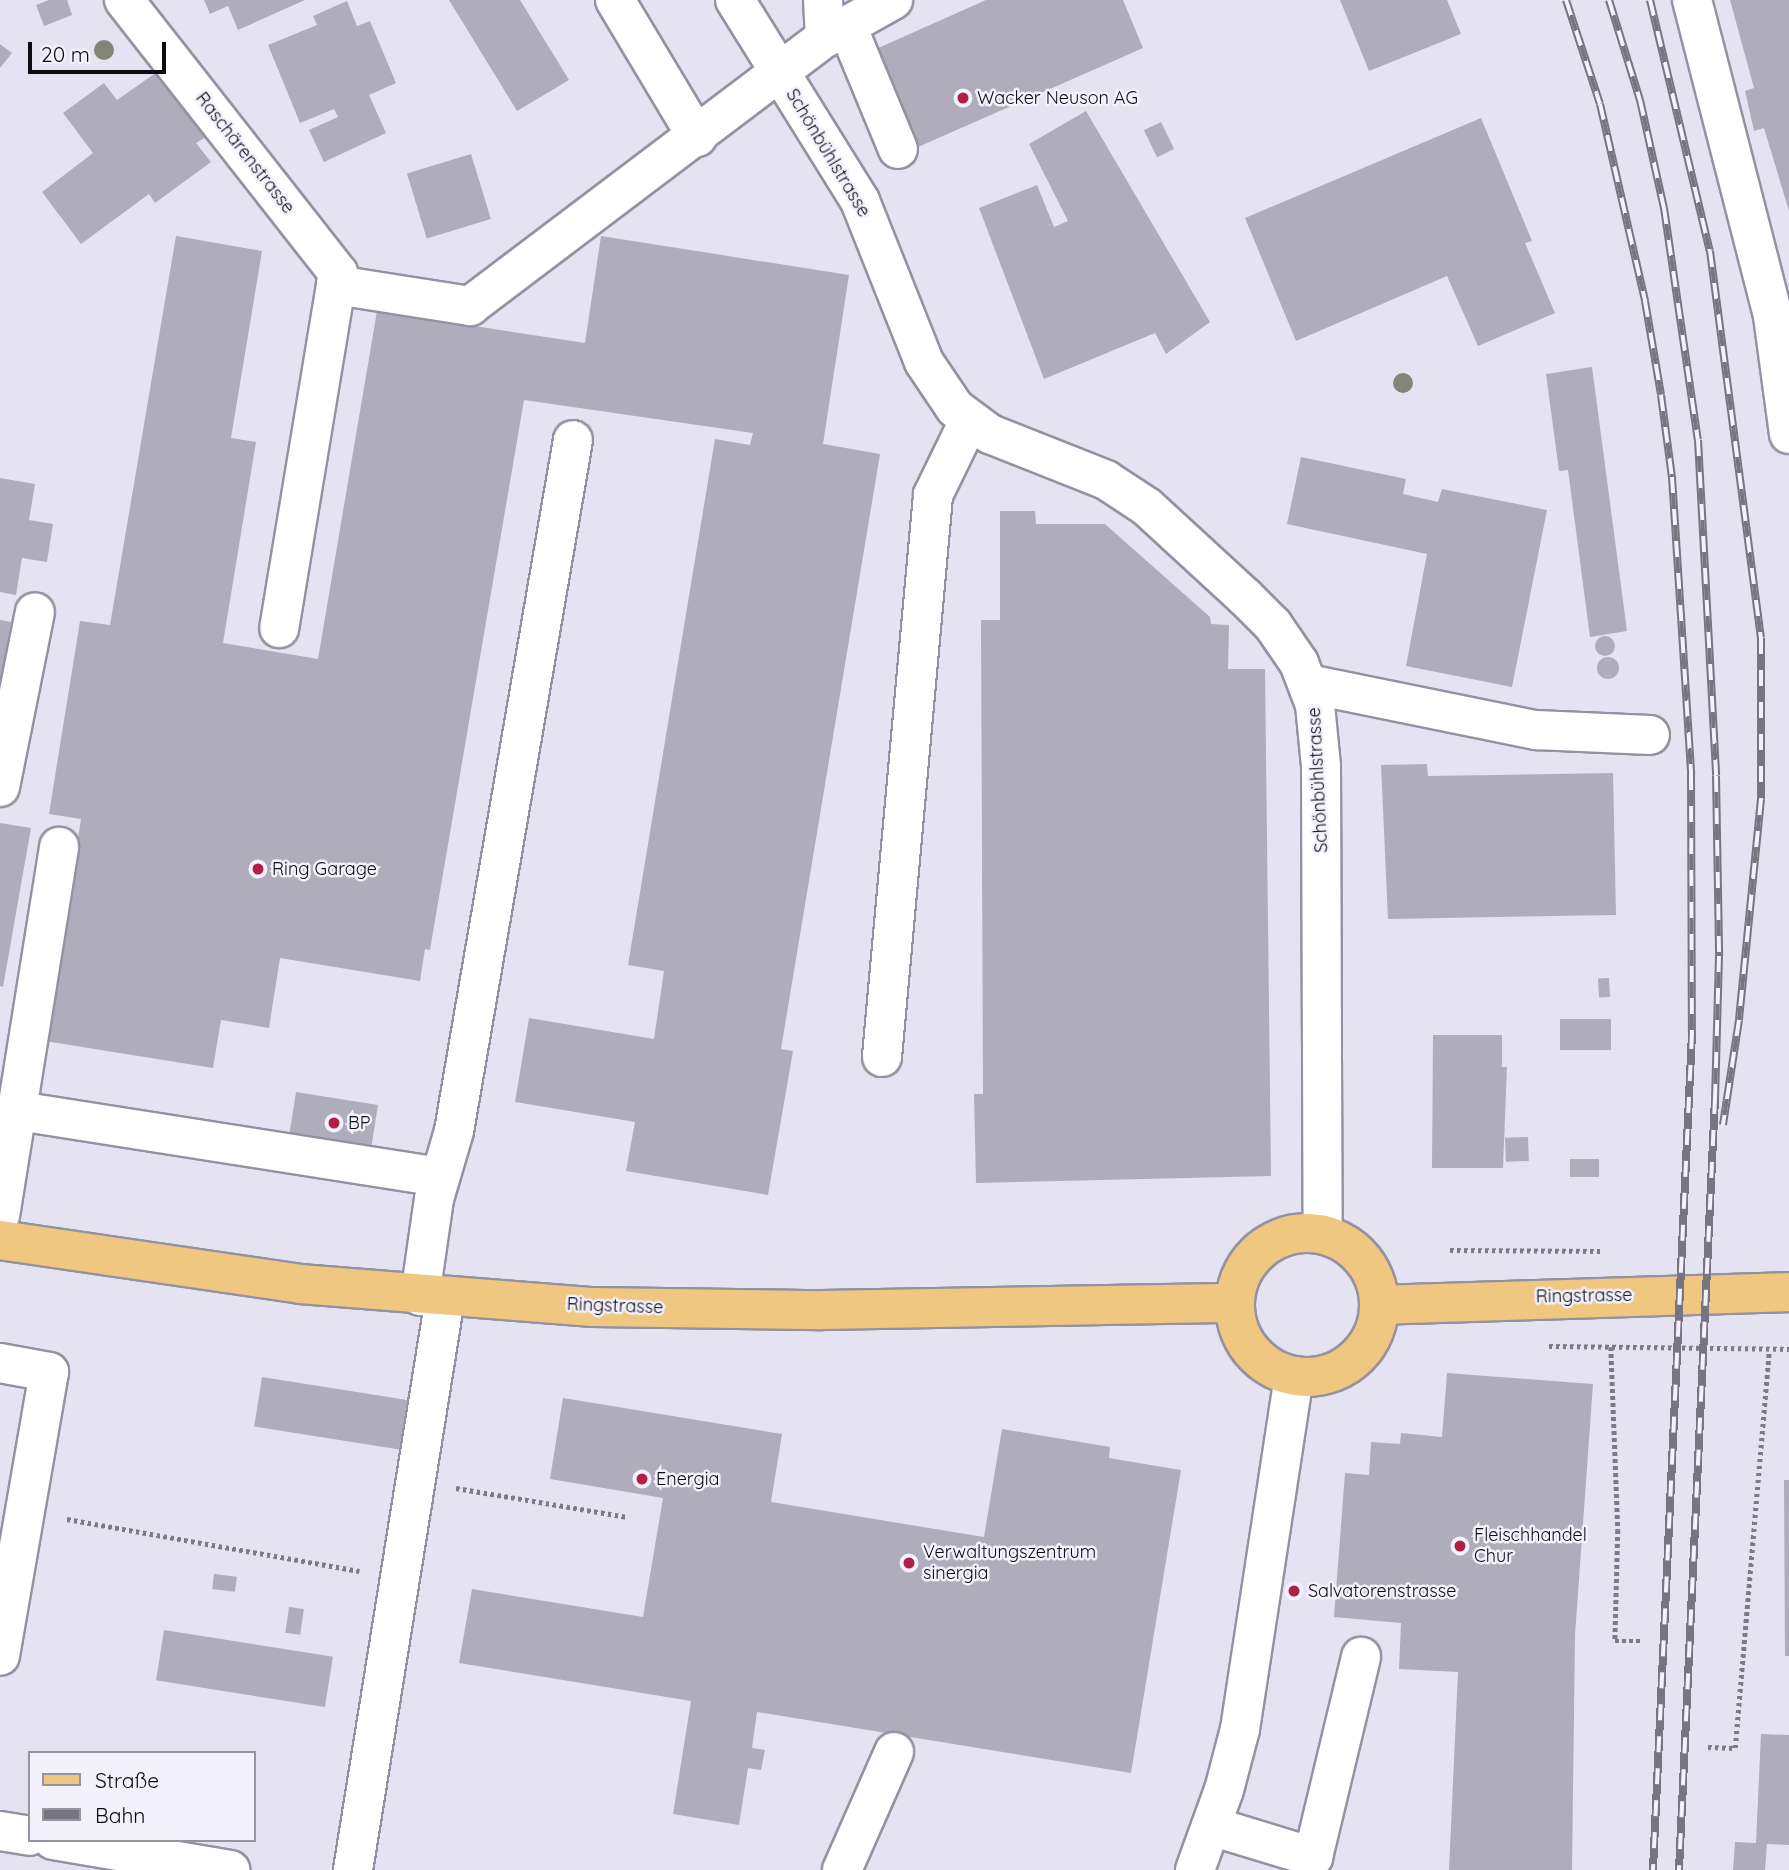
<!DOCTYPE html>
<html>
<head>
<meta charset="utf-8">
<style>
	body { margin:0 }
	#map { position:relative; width:1789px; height:1870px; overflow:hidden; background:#e5e3f2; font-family:Quicksand,sans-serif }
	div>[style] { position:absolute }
	.building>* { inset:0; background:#afadbc; transform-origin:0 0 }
	.round { border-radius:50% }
	.path>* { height:4.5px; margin-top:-2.25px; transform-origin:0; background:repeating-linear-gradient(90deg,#7c7b85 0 3.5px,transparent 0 7px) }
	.roads { filter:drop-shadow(2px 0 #9492a0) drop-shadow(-2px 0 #9492a0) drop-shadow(0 2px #9492a0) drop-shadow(0 -2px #9492a0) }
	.minor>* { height:38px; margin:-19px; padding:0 19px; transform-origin:19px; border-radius:19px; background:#fff }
	.major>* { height:38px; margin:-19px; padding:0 19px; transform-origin:19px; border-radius:19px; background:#efc781 }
	.major>.ring { margin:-19px; padding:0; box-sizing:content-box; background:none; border:38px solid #efc781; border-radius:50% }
	.rail>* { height:8px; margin-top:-4px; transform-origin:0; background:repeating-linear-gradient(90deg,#f2f1fd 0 16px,#777680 0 32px); box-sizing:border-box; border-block:2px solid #777680 }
	.trees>* { width:20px; height:20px; margin:-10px; border-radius:50%; background:#858577 }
	.dots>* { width:19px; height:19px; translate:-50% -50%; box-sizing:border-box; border:4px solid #f2f1fd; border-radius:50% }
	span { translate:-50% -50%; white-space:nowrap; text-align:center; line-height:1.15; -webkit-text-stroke:5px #f2f1fd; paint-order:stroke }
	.poi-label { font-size:18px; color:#0c0c10 }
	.left { translate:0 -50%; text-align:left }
	.street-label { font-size:18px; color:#0c0c10 }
	.legend { position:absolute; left:28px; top:1751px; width:228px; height:91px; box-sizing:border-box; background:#f2f1fd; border:2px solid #96959e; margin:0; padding:9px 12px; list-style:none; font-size:21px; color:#0c0c10 }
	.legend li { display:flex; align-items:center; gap:14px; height:35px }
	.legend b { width:35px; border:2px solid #96959e }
	.scale { position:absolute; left:28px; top:42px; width:138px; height:32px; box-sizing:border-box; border:4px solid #0c0c10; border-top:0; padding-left:9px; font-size:21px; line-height:24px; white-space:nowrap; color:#0c0c10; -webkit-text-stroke:5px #f2f1fd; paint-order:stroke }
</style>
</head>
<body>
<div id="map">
	<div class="building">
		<i style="clip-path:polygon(49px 0,67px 0,72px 15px,44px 26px,36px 5px)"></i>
		<i style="clip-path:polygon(204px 0,305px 0,238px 30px,228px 6px,210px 14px)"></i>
		<i style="clip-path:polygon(449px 0,520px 0,569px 80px,517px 111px)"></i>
		<i style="clip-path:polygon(986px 0,1123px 0,1143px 48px,918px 147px,876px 49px)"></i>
		<i style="clip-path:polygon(1340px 0,1447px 0,1461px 34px,1369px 71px)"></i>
		<i style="clip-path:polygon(1730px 0,1789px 0,1789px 211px,1764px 128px,1754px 131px,1745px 91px,1754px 88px)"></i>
		<i style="clip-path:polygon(347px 1px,357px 26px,370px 21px,396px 83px,369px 95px,386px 133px,324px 162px,309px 130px,338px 117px,334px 109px,300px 123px,268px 45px,317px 25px,313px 16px)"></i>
		<i style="clip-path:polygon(0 44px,12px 53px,0 68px)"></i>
		<i style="clip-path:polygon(157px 72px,206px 137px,196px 143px,211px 162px,155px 203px,149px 194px,81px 244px,42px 192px,93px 153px,63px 113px,104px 83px,117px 100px)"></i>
		<i style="clip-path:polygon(1086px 111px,1210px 322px,1166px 354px,1155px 333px,1044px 379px,979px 208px,1037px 185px,1054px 227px,1068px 221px,1029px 144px)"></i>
		<i style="clip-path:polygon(1481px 118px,1532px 241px,1525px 243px,1555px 313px,1478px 346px,1447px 276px,1296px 341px,1245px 218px)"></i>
		<i style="left:1161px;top:122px;width:30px;height:19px;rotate:64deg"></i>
		<i style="left:471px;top:154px;width:68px;height:67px;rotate:73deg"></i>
		<i style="clip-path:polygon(176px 236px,262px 251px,231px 438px,256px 442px,223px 643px,318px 659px,377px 311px,585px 343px,601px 236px,849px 275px,823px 444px,880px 454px,781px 1049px,793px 1051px,768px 1195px,626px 1171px,635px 1122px,515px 1102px,529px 1018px,654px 1039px,664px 971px,628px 965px,715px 439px,750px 445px,753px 433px,524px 400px,430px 950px,425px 949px,420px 981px,280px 958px,269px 1028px,221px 1020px,213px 1068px,45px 1041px,81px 819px,49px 814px,80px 621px,110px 625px)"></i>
		<i style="clip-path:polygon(1592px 367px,1627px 631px,1590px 637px,1568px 470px,1559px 471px,1546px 374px)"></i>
		<i style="clip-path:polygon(1301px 457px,1406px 479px,1403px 494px,1438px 502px,1442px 489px,1547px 510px,1512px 687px,1406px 666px,1427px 554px,1287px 524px)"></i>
		<i style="clip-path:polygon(0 478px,35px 484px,29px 520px,53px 524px,47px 562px,22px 558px,16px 595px,0 592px)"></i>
		<i style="clip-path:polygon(1000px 511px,1035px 511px,1036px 524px,1105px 524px,1210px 617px,1211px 624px,1229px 625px,1228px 669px,1265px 669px,1271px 1176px,976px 1183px,974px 1094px,983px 1094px,981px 620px,1000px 620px)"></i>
		<i style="clip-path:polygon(0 620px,11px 622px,1px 677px,0 677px)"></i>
		<i class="round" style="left:1595px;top:636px;width:20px;height:20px"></i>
		<i class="round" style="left:1597px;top:657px;width:22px;height:22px"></i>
		<i style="clip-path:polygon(1427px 764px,1428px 776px,1613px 773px,1616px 915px,1388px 919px,1381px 765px)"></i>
		<i style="clip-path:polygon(0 823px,31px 828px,3px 987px,0 986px)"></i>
		<i style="left:1609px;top:978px;width:19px;height:11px;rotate:87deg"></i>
		<i style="left:1560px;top:1019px;width:51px;height:31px"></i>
		<i style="clip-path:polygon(1433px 1035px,1502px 1035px,1502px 1067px,1507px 1067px,1503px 1168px,1432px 1168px)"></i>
		<i style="left:296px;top:1092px;width:83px;height:50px;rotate:9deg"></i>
		<i style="left:1528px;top:1137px;width:24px;height:23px;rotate:88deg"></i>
		<i style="left:1570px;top:1159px;width:29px;height:18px"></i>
		<i style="clip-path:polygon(1447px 1373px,1593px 1384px,1575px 1635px,1572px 1870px,1449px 1870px,1458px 1672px,1399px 1669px,1401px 1623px,1334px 1617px,1345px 1473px,1369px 1475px,1371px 1442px,1400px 1444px,1401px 1433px,1442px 1437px)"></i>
		<i style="left:262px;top:1377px;width:147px;height:50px;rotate:9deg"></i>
		<i style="clip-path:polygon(563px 1398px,782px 1434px,771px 1502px,984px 1537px,1002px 1429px,1110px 1447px,1109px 1458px,1181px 1470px,1131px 1773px,757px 1712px,752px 1748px,765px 1750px,761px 1770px,748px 1768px,739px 1825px,673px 1814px,691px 1701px,459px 1663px,472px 1589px,643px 1617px,663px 1498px,550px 1479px)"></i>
		<i style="clip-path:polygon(1784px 1480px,1789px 1480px,1789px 1656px,1785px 1656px)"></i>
		<i style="left:214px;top:1574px;width:23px;height:15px;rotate:7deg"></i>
		<i style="left:289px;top:1607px;width:15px;height:26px;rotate:8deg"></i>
		<i style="left:164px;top:1630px;width:171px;height:51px;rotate:9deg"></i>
		<i style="clip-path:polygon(1761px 1734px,1789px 1735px,1789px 1845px,1767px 1844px,1765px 1870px,1733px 1870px,1735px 1842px,1756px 1843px)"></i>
	</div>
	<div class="path">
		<i style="left:1450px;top:1250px;width:150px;rotate:0.4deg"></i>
		<i style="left:1549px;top:1346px;width:240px;rotate:0.7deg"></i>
		<i style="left:1611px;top:1347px;width:183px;rotate:87.8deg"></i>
		<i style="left:1618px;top:1530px;width:111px;rotate:91.5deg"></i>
		<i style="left:1615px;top:1641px;width:27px"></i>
		<i style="left:456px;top:1488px;width:174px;rotate:9.6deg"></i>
		<i style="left:67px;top:1519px;width:297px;rotate:10.1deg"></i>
		<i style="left:1708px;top:1747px;width:27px;rotate:2deg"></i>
		<i style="left:1735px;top:1748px;width:398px;rotate:-85.1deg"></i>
	</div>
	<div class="roads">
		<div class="minor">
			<i style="left:124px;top:0;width:347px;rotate:51.9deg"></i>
			<i style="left:338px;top:273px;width:360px;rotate:99.4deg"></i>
			<i style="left:615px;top:0;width:160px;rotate:59.1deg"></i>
			<i style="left:735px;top:0;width:237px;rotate:58.1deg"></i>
			<i style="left:860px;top:201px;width:173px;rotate:68.3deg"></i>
			<i style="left:924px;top:362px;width:55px;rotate:56deg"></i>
			<i style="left:955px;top:408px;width:44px;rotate:36.6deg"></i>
			<i style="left:990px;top:434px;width:125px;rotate:21.6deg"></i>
			<i style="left:1106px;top:480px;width:49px;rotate:33.4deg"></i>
			<i style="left:1147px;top:507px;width:133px;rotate:42.6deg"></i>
			<i style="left:1245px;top:597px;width:40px;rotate:45deg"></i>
			<i style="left:1273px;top:625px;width:46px;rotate:55.6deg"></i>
			<i style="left:1299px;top:663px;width:45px;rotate:69.1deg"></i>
			<i style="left:1315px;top:705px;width:61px;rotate:84.4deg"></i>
			<i style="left:1321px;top:766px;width:468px;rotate:89.8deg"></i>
			<i style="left:823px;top:0;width:38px;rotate:87deg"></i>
			<i style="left:1692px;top:0;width:326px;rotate:75.6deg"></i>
			<i style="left:1773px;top:316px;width:119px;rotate:82.3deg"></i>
			<i style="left:847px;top:26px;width:133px;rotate:67.5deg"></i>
			<i style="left:336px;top:285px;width:136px;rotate:8.9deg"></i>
			<i style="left:470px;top:306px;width:445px;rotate:-37.1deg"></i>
			<i style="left:825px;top:38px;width:78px;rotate:-29.2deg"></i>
			<i style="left:1309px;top:684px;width:232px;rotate:11.5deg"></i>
			<i style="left:1536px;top:730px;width:114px;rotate:2.5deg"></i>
			<i style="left:0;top:787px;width:178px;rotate:-78.7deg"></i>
			<i style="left:882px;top:1057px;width:564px;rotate:-84.81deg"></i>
			<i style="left:933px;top:495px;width:82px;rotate:-64.1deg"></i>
			<i style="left:18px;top:1111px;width:427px;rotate:8.9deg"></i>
			<i style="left:0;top:1216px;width:374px;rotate:-80.9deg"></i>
			<i style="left:420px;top:1296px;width:98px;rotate:-81.8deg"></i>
			<i style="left:434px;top:1199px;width:71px;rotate:-73.6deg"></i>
			<i style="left:454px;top:1131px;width:701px;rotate:-80.23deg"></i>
			<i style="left:0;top:1363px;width:50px;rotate:10.4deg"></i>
			<i style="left:49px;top:1372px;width:288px;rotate:99.8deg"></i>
			<i style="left:1211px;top:1826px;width:107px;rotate:16.9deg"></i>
			<i style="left:1313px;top:1857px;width:206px;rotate:-76.5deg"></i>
			<i style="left:0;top:1831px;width:30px;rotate:9deg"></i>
			<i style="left:53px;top:1840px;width:180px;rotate:9.6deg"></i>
			<i style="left:353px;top:1870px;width:579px;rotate:-80.86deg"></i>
			<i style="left:842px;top:1870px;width:129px;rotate:-66.2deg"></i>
			<i style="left:1195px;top:1870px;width:85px;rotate:-70.1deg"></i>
			<i style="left:1224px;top:1790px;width:63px;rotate:-75.3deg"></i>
			<i style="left:1240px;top:1729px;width:357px;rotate:-81.3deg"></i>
		</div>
		<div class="major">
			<i class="ring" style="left:1235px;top:1233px;width:106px;height:106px"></i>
			<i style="left:0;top:1240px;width:303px;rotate:8.3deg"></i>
			<i style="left:300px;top:1284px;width:294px;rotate:4.5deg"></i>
			<i style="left:593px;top:1307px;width:229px;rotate:0.8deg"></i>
			<i style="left:822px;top:1310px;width:413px;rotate:-1deg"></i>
			<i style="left:1379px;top:1305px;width:410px;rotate:-1.8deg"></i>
		</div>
	</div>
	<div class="rail">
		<i style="left:1566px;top:0;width:109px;rotate:71.9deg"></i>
		<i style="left:1600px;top:104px;width:202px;rotate:77.1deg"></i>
		<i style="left:1645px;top:301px;width:95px;rotate:80.3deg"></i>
		<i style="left:1661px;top:395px;width:83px;rotate:82.4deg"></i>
		<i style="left:1672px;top:477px;width:298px;rotate:86.3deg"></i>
		<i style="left:1691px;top:774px;width:259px;rotate:89.8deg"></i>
		<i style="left:1692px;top:1033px;width:838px;rotate:92.67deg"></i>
		<i style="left:1609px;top:0;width:105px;rotate:72.8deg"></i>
		<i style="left:1640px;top:100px;width:111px;rotate:77.5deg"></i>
		<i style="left:1664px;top:208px;width:234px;rotate:81.7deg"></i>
		<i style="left:1698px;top:440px;width:336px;rotate:86.9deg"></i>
		<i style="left:1716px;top:776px;width:180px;rotate:89deg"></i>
		<i style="left:1719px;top:956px;width:142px;rotate:91.6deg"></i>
		<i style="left:1715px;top:1098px;width:773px;rotate:92.67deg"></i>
		<i style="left:1650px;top:0;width:258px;rotate:76.6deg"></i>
		<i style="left:1710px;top:251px;width:390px;rotate:82.5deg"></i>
		<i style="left:1761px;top:638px;width:161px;rotate:90deg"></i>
		<i style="left:1761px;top:799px;width:222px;rotate:95.7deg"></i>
		<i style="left:1739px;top:1020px;width:106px;rotate:98.7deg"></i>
	</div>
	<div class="trees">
		<i style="left:104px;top:50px"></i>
		<i style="left:1403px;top:383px"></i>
	</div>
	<div class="dots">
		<i style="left:963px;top:98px;background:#b11f47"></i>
		<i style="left:258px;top:869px;background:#b11f47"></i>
		<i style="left:334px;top:1123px;background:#b11f47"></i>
		<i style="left:642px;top:1479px;background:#b11f47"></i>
		<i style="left:1460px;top:1546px;background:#b11f47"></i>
		<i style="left:909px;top:1563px;background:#b11f47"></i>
		<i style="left:1294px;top:1591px;background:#b11f47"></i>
	</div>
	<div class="poi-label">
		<span class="left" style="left:977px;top:98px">Wacker Neuson AG</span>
		<span class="left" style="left:272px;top:869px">Ring Garage</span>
		<span class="left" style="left:348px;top:1123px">BP</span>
		<span class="left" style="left:656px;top:1479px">Energia</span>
		<span class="left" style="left:1474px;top:1546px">Fleischhandel<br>Chur</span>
		<span class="left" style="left:923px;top:1563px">Verwaltungszentrum<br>sinergia</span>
		<span class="left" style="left:1308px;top:1591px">Salvatorenstrasse</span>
	</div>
	<div class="street-label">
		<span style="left:245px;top:153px;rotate:52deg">Raschärenstrasse</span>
		<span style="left:828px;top:153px;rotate:59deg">Schönbühlstrasse</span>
		<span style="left:1318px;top:780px;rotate:-93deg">Schönbühlstrasse</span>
		<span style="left:1584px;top:1296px;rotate:-1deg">Ringstrasse</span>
		<span style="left:615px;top:1306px;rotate:2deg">Ringstrasse</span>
	</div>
	<ul class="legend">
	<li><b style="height:9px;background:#efc781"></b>Straße</li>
	<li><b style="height:9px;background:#777680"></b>Bahn</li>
	</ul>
	<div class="scale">20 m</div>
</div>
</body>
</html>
